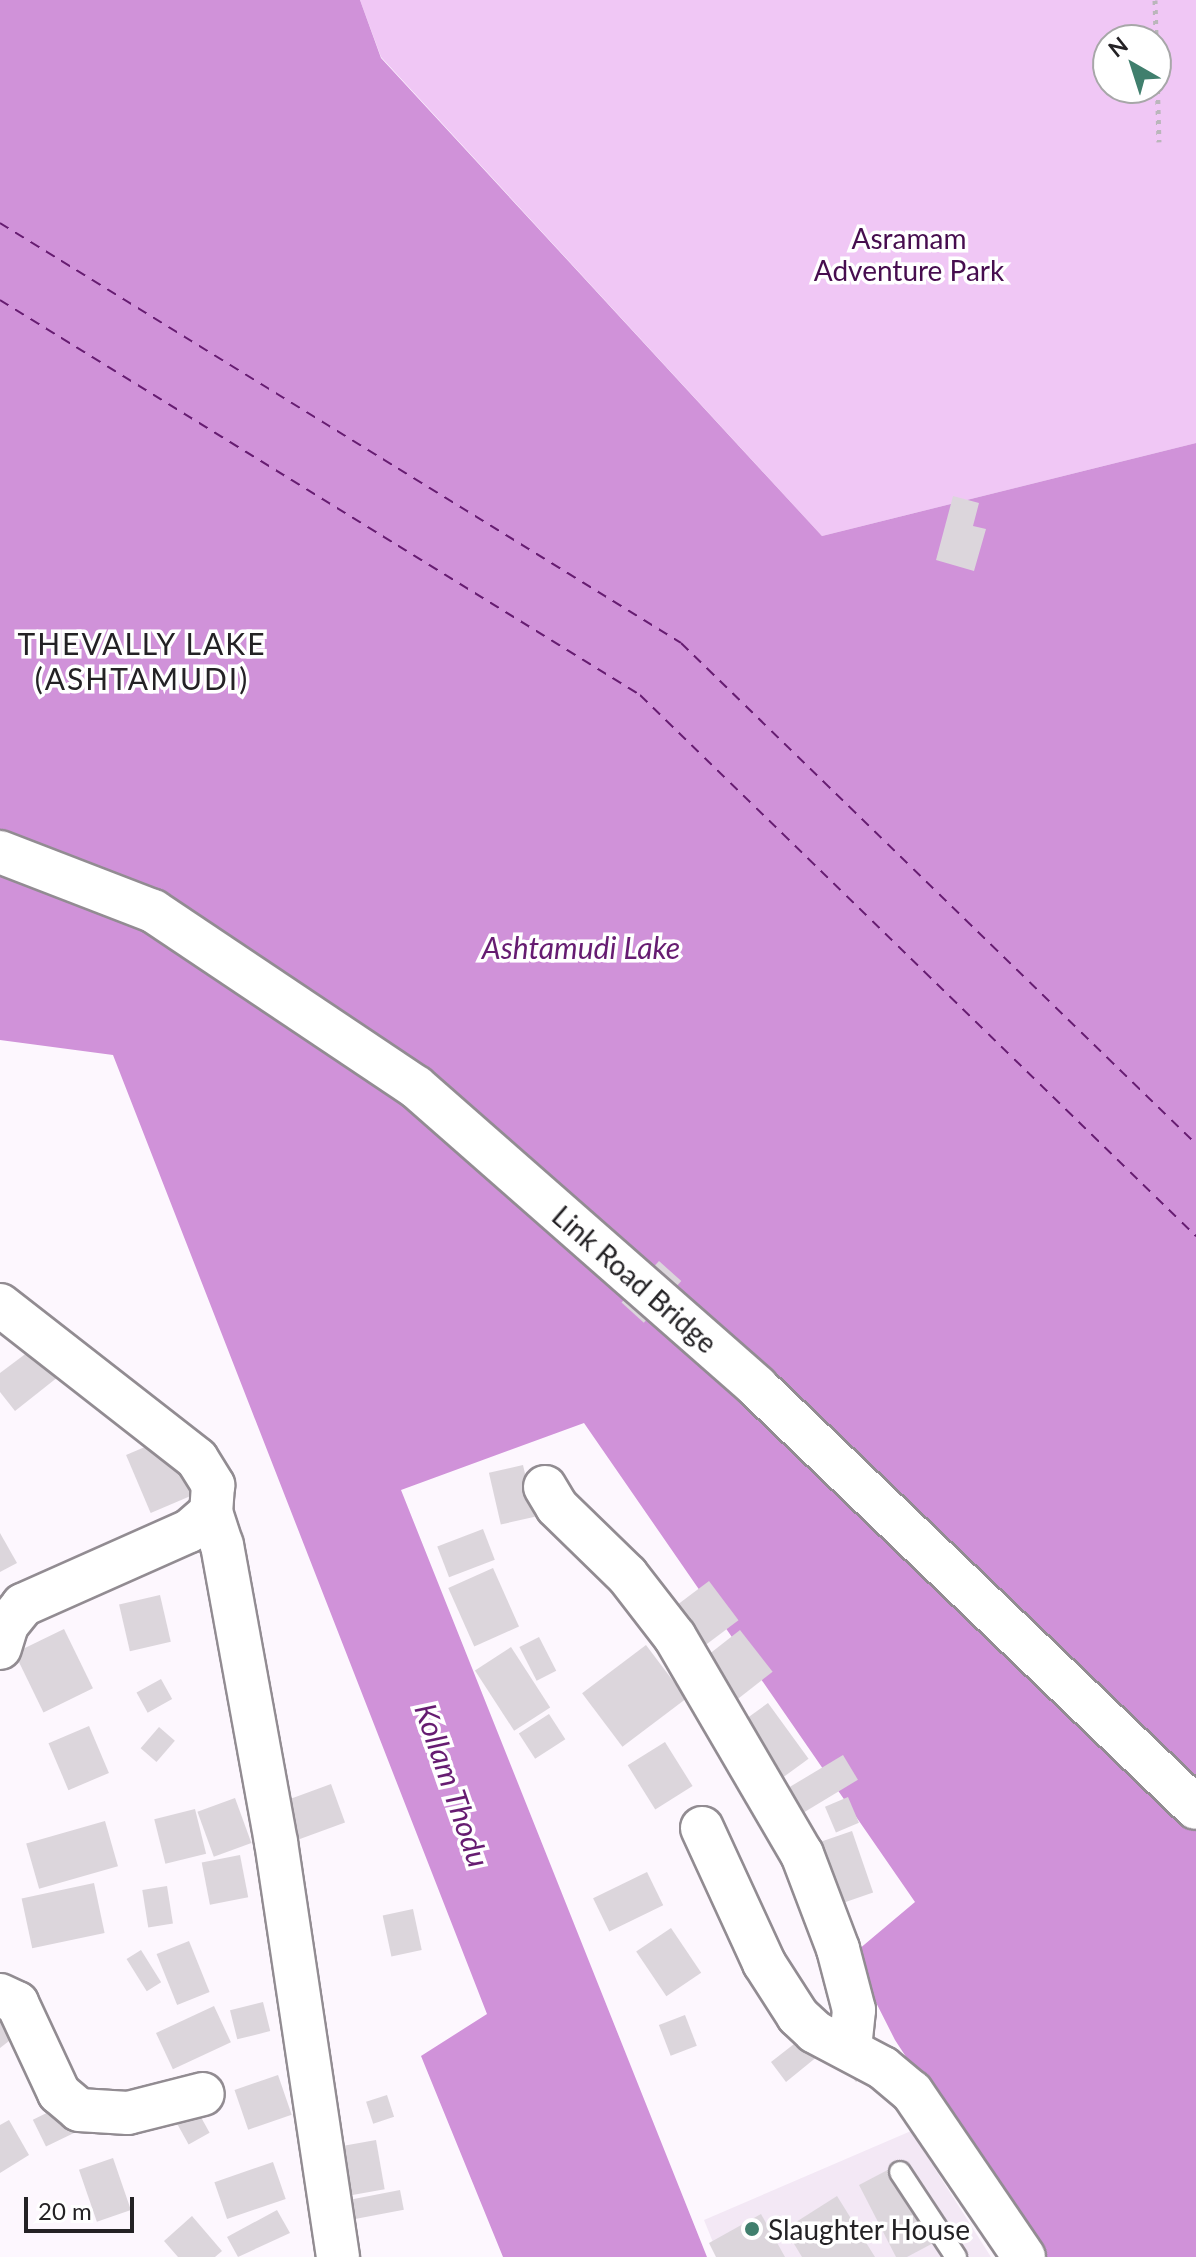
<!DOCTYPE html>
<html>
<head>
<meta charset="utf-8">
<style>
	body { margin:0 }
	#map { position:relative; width:1196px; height:2257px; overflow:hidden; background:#fdf7fe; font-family:Lato,sans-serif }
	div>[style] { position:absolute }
	.built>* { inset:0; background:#f3e8f5 }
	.green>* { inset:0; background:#f0c7f5 }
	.water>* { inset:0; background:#d092d9 }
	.ferry>* { height:2px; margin-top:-1px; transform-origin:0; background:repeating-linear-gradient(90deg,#661c71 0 10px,transparent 0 18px) }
	.building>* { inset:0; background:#dcd6dc; transform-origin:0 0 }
	.path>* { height:5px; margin-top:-2.5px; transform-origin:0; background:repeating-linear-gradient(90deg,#bab6bb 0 4px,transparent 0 10px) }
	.roads { filter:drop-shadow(2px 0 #928c92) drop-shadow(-2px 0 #928c92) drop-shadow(0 2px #928c92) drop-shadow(0 -2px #928c92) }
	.lane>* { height:20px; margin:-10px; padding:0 10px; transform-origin:10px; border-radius:10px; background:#fff }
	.street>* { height:42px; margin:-21px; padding:0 21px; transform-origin:21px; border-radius:21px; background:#fff }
	.dots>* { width:22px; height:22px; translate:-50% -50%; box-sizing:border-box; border:4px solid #fff; border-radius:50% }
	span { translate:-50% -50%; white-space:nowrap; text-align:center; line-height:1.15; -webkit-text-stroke:7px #fff; paint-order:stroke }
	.park-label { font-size:28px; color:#470d4f }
	.street-label { font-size:28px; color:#242225 }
	.poi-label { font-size:28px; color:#242225 }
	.left { translate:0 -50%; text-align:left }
	.neighbourhood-label { font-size:30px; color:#242225; letter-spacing:2px }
	.water-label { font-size:30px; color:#661c71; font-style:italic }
	.north { position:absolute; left:1092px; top:24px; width:80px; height:80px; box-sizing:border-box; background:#fff; border:2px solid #a7a7a8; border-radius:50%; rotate:321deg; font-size:22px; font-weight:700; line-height:32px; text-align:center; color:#242225 }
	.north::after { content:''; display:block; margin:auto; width:28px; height:36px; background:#407f6d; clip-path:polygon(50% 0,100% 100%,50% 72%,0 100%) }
	.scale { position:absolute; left:24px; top:2197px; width:110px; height:36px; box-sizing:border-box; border:4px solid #242225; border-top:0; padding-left:10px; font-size:24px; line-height:28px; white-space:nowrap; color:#242225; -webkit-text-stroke:6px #fff; paint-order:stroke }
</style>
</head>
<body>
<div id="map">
	<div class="built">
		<i style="clip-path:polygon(911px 2131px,991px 2257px,719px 2257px,704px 2220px)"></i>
	</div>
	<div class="green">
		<i style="clip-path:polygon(evenodd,360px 0,1196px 0,1196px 443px,822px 536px,381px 57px,360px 0,1108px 40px,1156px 40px,1156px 88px,1108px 88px,1108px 40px)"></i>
	</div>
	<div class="water">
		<i style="clip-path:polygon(0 0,360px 0,381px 58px,822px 536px,1196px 443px,1196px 2257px,1037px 2257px,895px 2040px,852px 1955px,915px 1902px,584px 1423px,401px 1490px,707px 2257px,503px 2257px,421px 2056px,487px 2014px,113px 1055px,0 1040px)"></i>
	</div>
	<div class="ferry">
		<i style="left:0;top:223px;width:800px;rotate:31.66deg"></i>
		<i style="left:681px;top:643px;width:718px;rotate:44.21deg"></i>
		<i style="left:0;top:300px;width:752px;rotate:31.68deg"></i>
		<i style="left:640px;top:695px;width:776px;rotate:44.22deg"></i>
	</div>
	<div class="building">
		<i style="clip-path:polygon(953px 496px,979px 503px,973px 526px,986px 529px,974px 571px,936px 560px)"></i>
		<i style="left:659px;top:1261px;width:30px;height:56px;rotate:42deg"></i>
		<i style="clip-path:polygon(40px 1343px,63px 1373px,15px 1411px,0 1392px,0 1373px)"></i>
		<i style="left:173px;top:1435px;width:63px;height:51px;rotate:67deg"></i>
		<i style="left:523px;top:1465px;width:53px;height:35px;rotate:77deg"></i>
		<i style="left:483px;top:1529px;width:33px;height:49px;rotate:69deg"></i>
		<i style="clip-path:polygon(0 1533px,17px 1563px,0 1572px)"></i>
		<i style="left:493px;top:1568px;width:64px;height:49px;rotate:66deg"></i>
		<i style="left:709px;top:1581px;width:49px;height:55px;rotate:53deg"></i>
		<i style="left:160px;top:1595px;width:48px;height:42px;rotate:77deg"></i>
		<i style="left:64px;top:1629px;width:66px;height:55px;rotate:64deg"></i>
		<i style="left:740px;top:1630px;width:53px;height:56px;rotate:52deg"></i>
		<i style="left:539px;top:1637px;width:38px;height:22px;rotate:63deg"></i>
		<i style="left:646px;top:1645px;width:67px;height:80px;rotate:53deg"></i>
		<i style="left:511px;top:1647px;width:72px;height:43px;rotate:57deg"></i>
		<i style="left:161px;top:1679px;width:23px;height:28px;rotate:61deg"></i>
		<i style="left:768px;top:1703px;width:69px;height:38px;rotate:54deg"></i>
		<i style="left:549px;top:1714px;width:30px;height:36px;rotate:57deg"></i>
		<i style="left:89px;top:1726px;width:51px;height:44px;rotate:67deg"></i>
		<i style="left:159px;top:1727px;width:21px;height:28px;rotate:41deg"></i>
		<i style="left:665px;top:1742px;width:52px;height:44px;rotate:58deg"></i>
		<i style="left:843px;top:1755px;width:29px;height:71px;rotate:59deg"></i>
		<i style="left:331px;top:1784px;width:41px;height:53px;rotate:70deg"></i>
		<i style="left:848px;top:1797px;width:28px;height:25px;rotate:67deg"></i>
		<i style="left:235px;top:1798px;width:48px;height:40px;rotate:70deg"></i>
		<i style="left:195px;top:1809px;width:46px;height:42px;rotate:76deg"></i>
		<i style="left:105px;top:1821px;width:47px;height:82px;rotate:74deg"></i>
		<i style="left:852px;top:1831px;width:65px;height:46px;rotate:71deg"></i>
		<i style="left:240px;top:1855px;width:43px;height:39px;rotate:79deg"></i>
		<i style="left:647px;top:1872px;width:37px;height:60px;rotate:64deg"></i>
		<i style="left:94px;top:1883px;width:51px;height:74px;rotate:78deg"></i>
		<i style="left:167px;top:1886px;width:38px;height:25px;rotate:81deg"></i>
		<i style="left:413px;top:1909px;width:42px;height:31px;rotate:78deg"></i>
		<i style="left:671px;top:1928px;width:54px;height:42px;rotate:56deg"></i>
		<i style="left:189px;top:1941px;width:55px;height:35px;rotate:68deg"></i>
		<i style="left:141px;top:1950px;width:38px;height:17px;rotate:58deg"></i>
		<i style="left:263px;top:2002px;width:30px;height:34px;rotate:76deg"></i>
		<i style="left:214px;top:2006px;width:40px;height:64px;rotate:65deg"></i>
		<i style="clip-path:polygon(840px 2008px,881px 2061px,856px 2082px,829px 2047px,786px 2082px,771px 2062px)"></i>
		<i style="clip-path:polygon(0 2011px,18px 2034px,0 2048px)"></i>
		<i style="left:685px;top:2015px;width:33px;height:28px;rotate:69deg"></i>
		<i style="left:278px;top:2075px;width:42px;height:46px;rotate:71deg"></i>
		<i style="left:387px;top:2095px;width:23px;height:22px;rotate:72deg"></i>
		<i style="left:67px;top:2103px;width:30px;height:38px;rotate:64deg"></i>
		<i style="left:197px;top:2110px;width:26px;height:24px;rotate:61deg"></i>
		<i style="clip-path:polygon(9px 2120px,29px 2155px,0 2173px,0 2125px)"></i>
		<i style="left:376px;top:2140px;width:50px;height:37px;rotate:80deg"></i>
		<i style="left:113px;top:2158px;width:55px;height:36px;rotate:71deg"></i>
		<i style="left:273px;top:2162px;width:39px;height:62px;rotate:71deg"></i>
		<i style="clip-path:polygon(899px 2164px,939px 2240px,907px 2257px,896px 2257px,859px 2185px)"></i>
		<i style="left:400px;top:2190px;width:20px;height:51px;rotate:79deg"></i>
		<i style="clip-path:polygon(837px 2196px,875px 2257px,802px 2257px,785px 2229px)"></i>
		<i style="clip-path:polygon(277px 2210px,290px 2233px,238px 2257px,227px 2237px)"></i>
		<i style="clip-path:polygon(761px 2214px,785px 2257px,716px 2257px,709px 2243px)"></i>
		<i style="clip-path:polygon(192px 2216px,222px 2251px,215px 2257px,178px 2257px,164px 2241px)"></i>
	</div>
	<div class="path">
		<i style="left:1155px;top:0;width:142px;rotate:88.4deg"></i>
	</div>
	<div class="roads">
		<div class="lane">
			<i style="left:900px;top:2172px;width:102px;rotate:56.6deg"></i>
		</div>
		<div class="street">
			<i style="left:0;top:852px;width:164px;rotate:21.1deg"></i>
			<i style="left:153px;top:911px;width:316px;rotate:33.8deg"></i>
			<i style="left:416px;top:1087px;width:454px;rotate:41.3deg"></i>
			<i style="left:757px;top:1387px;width:608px;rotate:43.8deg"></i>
			<i style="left:0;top:1305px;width:250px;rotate:38deg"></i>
			<i style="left:197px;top:1459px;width:31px;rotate:58deg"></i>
			<i style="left:213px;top:1485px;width:27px;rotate:94deg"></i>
			<i style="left:211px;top:1512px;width:29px;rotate:139deg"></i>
			<i style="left:189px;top:1531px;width:182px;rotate:156deg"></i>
			<i style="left:23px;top:1605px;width:26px;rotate:129deg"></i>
			<i style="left:7px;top:1625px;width:24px;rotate:107deg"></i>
			<i style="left:545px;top:1487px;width:23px;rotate:59deg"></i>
			<i style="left:557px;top:1507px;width:98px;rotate:44.2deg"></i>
			<i style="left:627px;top:1575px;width:78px;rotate:52.3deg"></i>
			<i style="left:675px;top:1637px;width:251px;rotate:59.7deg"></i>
			<i style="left:802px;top:1854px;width:102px;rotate:69.2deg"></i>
			<i style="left:838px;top:1949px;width:63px;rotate:75.3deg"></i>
			<i style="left:854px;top:2010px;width:39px;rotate:96deg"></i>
			<i style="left:211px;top:1512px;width:35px;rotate:72deg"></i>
			<i style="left:222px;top:1545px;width:302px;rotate:79.7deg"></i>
			<i style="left:276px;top:1842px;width:420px;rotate:81.5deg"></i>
			<i style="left:702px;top:1828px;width:149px;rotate:65.3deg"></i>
			<i style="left:764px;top:1963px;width:63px;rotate:57.3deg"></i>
			<i style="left:798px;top:2016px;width:23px;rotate:43deg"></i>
			<i style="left:815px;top:2032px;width:77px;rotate:27.9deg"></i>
			<i style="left:883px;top:2068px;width:38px;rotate:40deg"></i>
			<i style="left:912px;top:2092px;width:199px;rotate:55.8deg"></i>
			<i style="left:0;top:1995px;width:19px;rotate:25deg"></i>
			<i style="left:17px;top:2003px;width:99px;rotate:65deg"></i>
			<i style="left:59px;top:2093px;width:26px;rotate:40deg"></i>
			<i style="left:79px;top:2110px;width:49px;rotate:3.5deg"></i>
			<i style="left:128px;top:2113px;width:77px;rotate:-14.2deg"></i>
		</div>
	</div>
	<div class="dots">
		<i style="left:752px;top:2229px;background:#407f6d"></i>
	</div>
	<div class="park-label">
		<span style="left:909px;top:254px">Asramam<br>Adventure Park</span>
	</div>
	<div class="street-label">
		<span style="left:635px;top:1279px;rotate:41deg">Link Road Bridge</span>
	</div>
	<div class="poi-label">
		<span class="left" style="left:768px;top:2229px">Slaughter House</span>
	</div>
	<div class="neighbourhood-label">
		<span style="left:142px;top:660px">THEVALLY LAKE<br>(ASHTAMUDI)</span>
	</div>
	<div class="water-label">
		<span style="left:581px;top:947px">Ashtamudi Lake</span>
		<span style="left:453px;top:1785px;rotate:71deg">Kollam Thodu</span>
	</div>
	<div class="north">N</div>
	<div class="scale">20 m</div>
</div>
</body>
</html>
